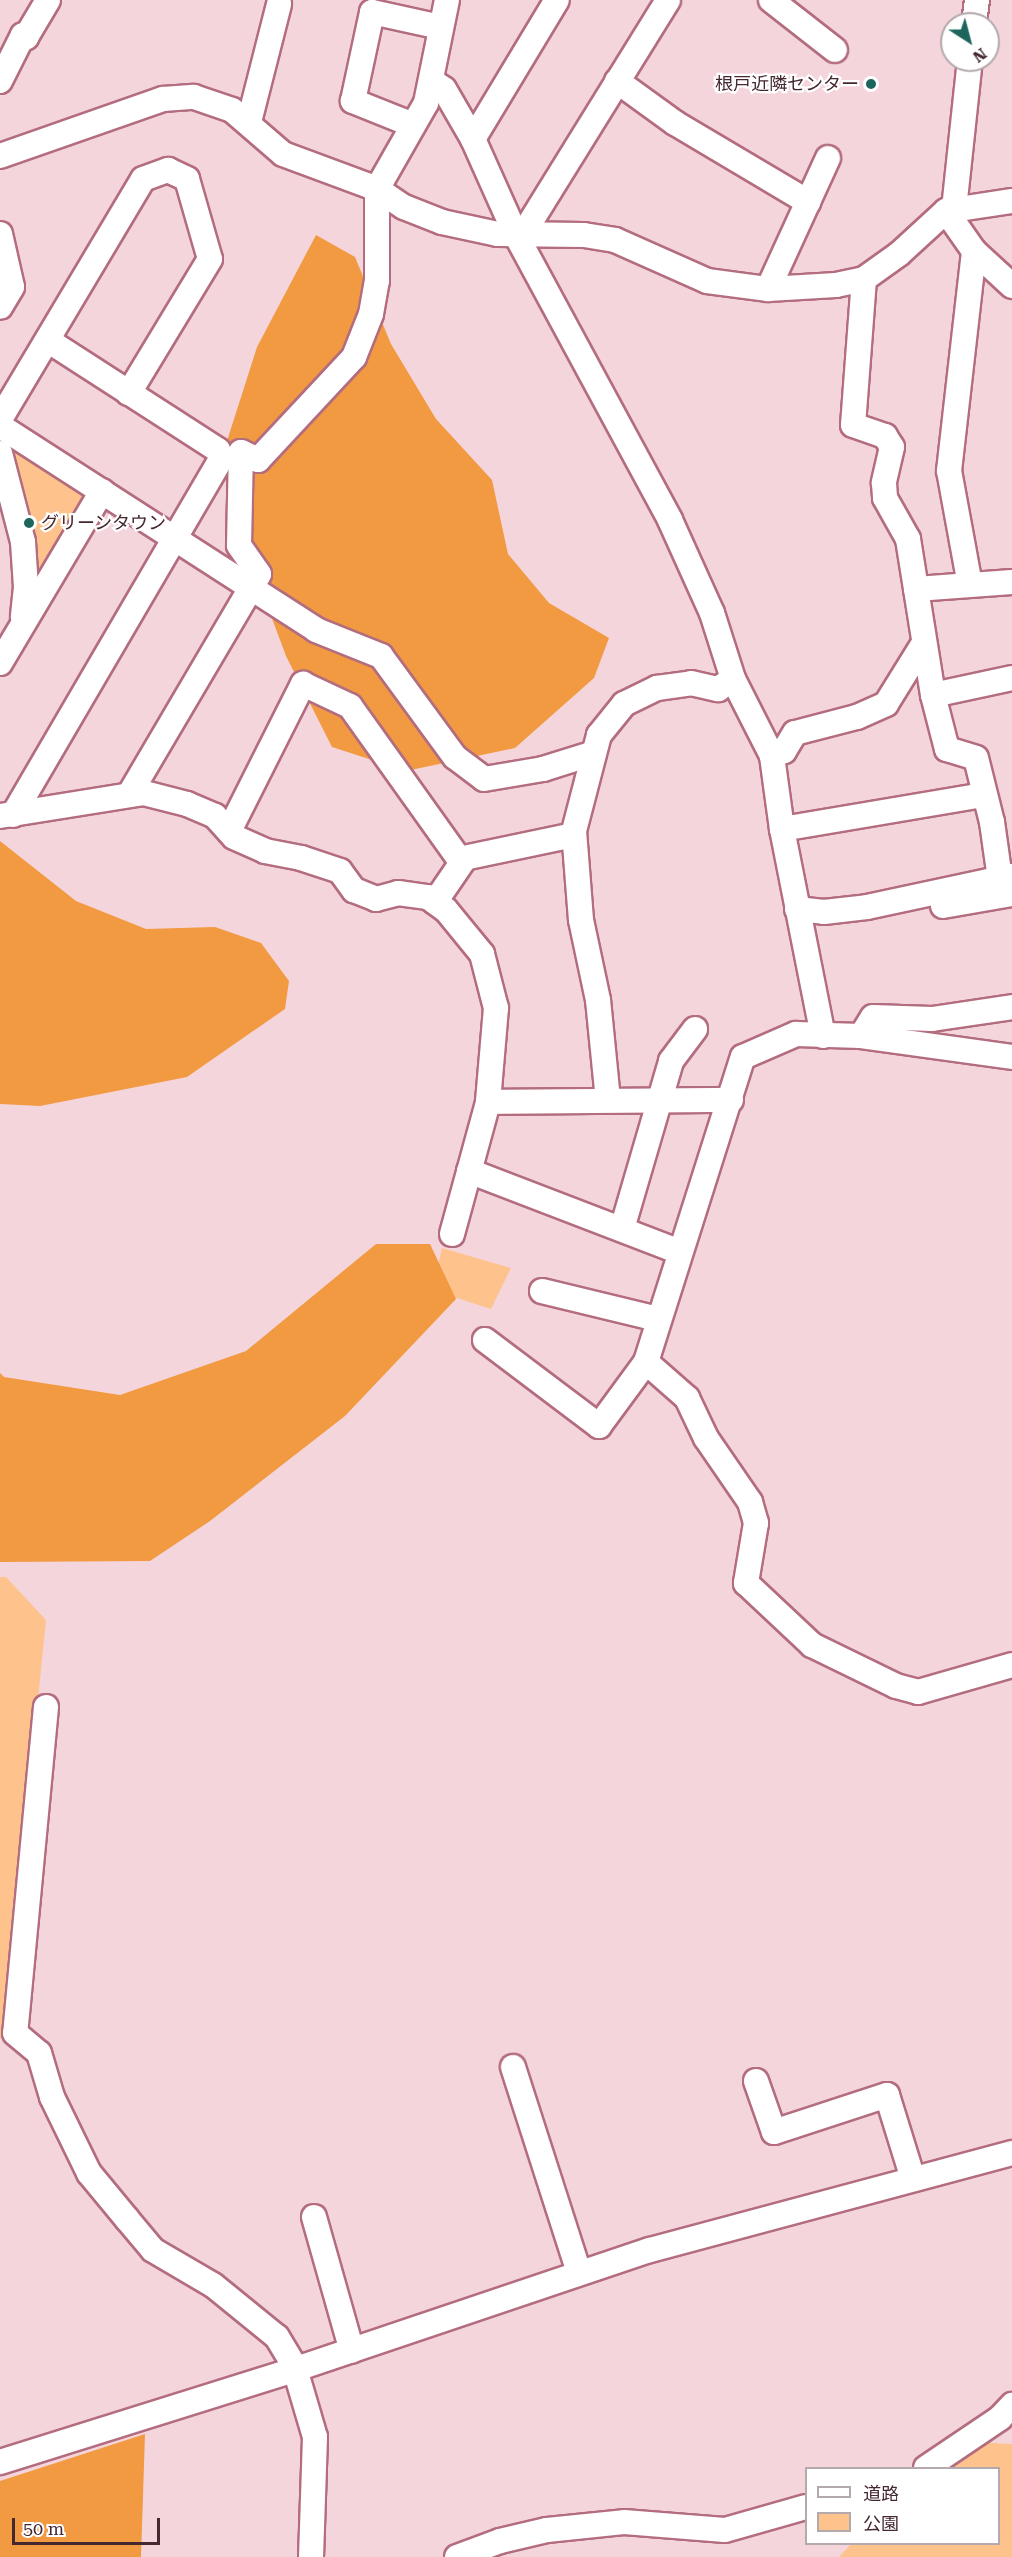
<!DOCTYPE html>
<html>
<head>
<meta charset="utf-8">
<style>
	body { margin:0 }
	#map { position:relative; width:1012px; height:2557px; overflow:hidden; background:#f5d5dc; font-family:"Roboto Serif","Noto Sans JP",serif }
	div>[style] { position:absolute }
	.green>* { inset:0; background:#fec38d }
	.forest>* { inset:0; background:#f19a41 }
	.roads { filter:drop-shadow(2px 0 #b36d7f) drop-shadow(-2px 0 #b36d7f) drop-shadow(0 2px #b36d7f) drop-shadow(0 -2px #b36d7f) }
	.minor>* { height:24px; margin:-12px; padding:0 12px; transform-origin:12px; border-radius:12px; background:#fff }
	.dots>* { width:16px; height:16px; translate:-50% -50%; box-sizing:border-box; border:3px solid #fff; border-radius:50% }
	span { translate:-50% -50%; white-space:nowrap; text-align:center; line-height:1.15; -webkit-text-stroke:4.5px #fff; paint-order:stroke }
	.poi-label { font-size:18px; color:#44272f }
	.right { translate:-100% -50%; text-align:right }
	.left { translate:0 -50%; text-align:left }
	.legend { position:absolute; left:805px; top:2467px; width:195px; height:78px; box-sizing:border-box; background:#fff; border:2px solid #b4a9ac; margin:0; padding:8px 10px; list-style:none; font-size:18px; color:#44272f }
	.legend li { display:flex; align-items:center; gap:12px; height:30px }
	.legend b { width:30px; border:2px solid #b4a9ac }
	.north { position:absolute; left:940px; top:12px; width:60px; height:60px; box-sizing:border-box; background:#fff; border:2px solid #b4a9ac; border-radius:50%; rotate:144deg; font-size:16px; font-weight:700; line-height:24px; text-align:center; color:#44272f }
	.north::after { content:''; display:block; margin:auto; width:21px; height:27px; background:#1d665d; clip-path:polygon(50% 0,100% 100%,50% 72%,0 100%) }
	.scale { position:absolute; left:12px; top:2518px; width:148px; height:27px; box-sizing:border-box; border:3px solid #44272f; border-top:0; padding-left:8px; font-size:18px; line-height:21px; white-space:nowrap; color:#44272f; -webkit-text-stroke:4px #fff; paint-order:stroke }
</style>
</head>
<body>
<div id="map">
	<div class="green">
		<i style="clip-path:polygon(17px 447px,82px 489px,85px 498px,44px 570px,34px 566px,10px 454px)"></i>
		<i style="clip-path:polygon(442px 1248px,511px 1268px,491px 1309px,432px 1290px)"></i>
		<i style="clip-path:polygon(0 1577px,6px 1577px,46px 1620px,4px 2038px,0 2038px)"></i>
		<i style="clip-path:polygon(971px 2442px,1012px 2444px,1012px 2557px,839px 2557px,851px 2544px,998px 2544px,998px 2468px,928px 2468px)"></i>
	</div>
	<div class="forest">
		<i style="clip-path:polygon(316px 235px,355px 257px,391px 344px,436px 419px,492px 480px,508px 554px,549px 603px,609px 638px,594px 678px,515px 748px,406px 771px,332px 747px,286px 656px,251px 562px,226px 444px,257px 347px)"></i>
		<i style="clip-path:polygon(0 841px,76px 901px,146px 929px,215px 927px,261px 943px,289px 981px,285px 1009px,187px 1077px,40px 1106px,0 1104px)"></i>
		<i style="clip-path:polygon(376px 1244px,430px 1244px,456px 1299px,345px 1416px,210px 1521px,150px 1561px,0 1562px,0 1373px,4px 1377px,120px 1395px,246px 1351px)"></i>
		<i style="clip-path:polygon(145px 2434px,141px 2557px,0 2557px,0 2481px)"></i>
	</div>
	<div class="roads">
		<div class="minor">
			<i style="left:771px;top:0;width:81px;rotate:38deg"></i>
			<i style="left:974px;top:24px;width:24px;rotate:-83deg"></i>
			<i style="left:0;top:81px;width:51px;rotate:-63.4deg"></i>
			<i style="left:23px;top:35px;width:4px;rotate:34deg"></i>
			<i style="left:26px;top:37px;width:43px;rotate:-59.3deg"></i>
			<i style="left:432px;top:81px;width:14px;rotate:34deg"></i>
			<i style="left:444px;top:89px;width:58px;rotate:59.9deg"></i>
			<i style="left:473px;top:139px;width:103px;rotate:65.9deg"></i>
			<i style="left:515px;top:233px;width:326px;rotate:61.6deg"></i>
			<i style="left:670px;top:520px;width:102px;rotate:65.7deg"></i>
			<i style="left:712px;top:613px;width:69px;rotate:72.3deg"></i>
			<i style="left:733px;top:679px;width:86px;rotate:63.1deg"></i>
			<i style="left:772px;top:756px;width:74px;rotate:82.2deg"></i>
			<i style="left:782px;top:829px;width:211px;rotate:78.8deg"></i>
			<i style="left:617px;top:81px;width:72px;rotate:35.9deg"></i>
			<i style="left:675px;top:123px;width:155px;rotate:30.7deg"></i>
			<i style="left:249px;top:122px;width:122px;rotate:-75.7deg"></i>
			<i style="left:413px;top:125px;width:65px;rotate:-158.2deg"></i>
			<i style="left:353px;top:101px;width:91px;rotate:-77.9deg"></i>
			<i style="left:372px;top:12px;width:70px;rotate:12.4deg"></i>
			<i style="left:473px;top:139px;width:162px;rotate:-58.9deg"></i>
			<i style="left:0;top:156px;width:173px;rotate:-19.3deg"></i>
			<i style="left:163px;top:99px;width:31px;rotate:-4deg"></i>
			<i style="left:194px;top:97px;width:40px;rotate:18.9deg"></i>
			<i style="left:232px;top:110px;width:67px;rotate:40.8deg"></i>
			<i style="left:283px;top:154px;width:100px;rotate:20.4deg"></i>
			<i style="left:377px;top:189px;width:32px;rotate:34deg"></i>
			<i style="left:404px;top:207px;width:41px;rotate:21.5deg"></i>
			<i style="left:442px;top:222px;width:57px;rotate:12.1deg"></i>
			<i style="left:498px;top:234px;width:86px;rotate:0.7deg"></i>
			<i style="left:584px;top:235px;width:31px;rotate:9deg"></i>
			<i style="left:615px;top:240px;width:101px;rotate:24deg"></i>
			<i style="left:707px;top:281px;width:62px;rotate:7.5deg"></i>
			<i style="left:768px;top:289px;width:68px;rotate:-3.4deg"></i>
			<i style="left:836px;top:285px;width:29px;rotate:-12deg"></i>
			<i style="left:864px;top:279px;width:43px;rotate:-35.5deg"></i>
			<i style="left:899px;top:254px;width:64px;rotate:-42.5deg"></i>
			<i style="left:946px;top:211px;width:67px;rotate:-8.6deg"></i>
			<i style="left:954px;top:209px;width:150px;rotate:-83.9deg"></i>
			<i style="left:946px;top:211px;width:49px;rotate:55deg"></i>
			<i style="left:974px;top:251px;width:52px;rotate:42.6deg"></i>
			<i style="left:0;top:234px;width:54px;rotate:77.2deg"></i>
			<i style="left:12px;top:287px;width:23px;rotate:121deg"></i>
			<i style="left:523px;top:234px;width:275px;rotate:-58.2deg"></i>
			<i style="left:864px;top:279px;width:146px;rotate:94.3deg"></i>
			<i style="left:853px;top:425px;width:34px;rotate:19deg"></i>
			<i style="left:885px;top:436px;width:13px;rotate:58deg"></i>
			<i style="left:892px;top:447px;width:37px;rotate:103deg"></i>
			<i style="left:884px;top:483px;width:15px;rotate:86deg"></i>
			<i style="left:885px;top:498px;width:47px;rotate:60.7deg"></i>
			<i style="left:908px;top:539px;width:158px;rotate:80.9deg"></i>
			<i style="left:933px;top:695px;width:56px;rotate:75.5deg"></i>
			<i style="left:947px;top:749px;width:30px;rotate:17deg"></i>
			<i style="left:976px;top:758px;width:66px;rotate:76deg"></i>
			<i style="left:992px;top:822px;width:58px;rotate:82deg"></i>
			<i style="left:768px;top:289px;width:144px;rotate:-65.4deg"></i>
			<i style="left:0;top:419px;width:279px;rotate:-59.2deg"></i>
			<i style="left:143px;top:179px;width:27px;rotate:-20deg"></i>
			<i style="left:168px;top:170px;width:21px;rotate:25deg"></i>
			<i style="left:187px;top:179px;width:83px;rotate:74deg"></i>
			<i style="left:210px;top:259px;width:157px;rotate:121.2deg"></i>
			<i style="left:0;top:426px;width:376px;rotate:32.8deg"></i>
			<i style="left:316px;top:630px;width:70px;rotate:21.8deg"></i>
			<i style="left:381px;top:656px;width:125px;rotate:53.8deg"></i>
			<i style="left:455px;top:757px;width:36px;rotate:37deg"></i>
			<i style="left:484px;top:779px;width:60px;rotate:-9.6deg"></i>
			<i style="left:543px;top:769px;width:53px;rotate:-17.4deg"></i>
			<i style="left:0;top:453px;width:92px;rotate:75.5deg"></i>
			<i style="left:23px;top:542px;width:45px;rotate:86.2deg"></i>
			<i style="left:26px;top:587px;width:30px;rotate:96deg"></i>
			<i style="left:970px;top:585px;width:116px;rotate:-100.4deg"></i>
			<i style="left:949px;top:471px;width:221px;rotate:-83.5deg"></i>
			<i style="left:916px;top:589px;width:96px;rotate:-4.2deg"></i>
			<i style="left:0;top:663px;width:200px;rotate:-59.3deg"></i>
			<i style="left:933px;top:695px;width:81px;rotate:-12.1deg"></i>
			<i style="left:772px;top:756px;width:13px;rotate:-23deg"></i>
			<i style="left:784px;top:751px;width:21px;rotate:-59deg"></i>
			<i style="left:795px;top:733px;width:64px;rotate:-14.5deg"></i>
			<i style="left:857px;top:717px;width:32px;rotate:-24deg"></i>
			<i style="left:886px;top:704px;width:68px;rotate:-58.2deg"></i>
			<i style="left:129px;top:795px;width:256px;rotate:-59.5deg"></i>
			<i style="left:259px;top:574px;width:35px;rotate:-125deg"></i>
			<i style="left:239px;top:545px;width:93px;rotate:-88.8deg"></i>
			<i style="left:241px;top:452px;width:19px;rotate:25deg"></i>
			<i style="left:258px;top:460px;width:141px;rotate:-47deg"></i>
			<i style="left:354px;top:357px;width:46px;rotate:-68.4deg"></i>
			<i style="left:371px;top:314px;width:34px;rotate:-80deg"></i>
			<i style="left:377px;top:281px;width:92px;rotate:-90deg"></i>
			<i style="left:377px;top:189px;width:99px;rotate:-60.3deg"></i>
			<i style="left:426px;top:103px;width:105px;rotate:-78.5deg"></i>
			<i style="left:13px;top:815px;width:412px;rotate:-59.7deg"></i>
			<i style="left:221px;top:459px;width:9px;rotate:-108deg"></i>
			<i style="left:218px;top:450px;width:203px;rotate:-147.2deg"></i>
			<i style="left:0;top:816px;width:146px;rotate:-9.1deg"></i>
			<i style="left:144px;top:793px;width:44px;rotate:14.3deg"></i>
			<i style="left:187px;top:804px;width:30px;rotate:23deg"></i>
			<i style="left:215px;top:816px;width:28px;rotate:48deg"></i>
			<i style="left:234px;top:837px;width:34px;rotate:24deg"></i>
			<i style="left:265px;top:851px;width:37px;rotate:11deg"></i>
			<i style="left:301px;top:858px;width:41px;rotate:18.4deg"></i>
			<i style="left:340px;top:871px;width:24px;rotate:54deg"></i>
			<i style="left:354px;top:890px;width:24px;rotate:22deg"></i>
			<i style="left:376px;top:899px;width:23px;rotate:-15deg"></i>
			<i style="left:398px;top:893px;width:30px;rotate:8deg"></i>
			<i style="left:428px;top:897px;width:22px;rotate:36deg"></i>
			<i style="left:446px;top:910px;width:57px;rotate:50.7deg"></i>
			<i style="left:482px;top:954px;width:56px;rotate:75.5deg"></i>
			<i style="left:496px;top:1008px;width:94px;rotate:94.9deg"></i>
			<i style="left:488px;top:1102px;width:243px;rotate:-0.5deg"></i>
			<i style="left:782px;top:829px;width:204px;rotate:-9.6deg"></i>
			<i style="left:229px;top:831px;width:165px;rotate:-63.3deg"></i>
			<i style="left:303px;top:684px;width:52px;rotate:25.1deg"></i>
			<i style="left:350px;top:706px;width:188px;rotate:54.5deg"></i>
			<i style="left:459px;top:859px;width:117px;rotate:-11.8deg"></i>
			<i style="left:435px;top:902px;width:53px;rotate:-55.7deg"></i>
			<i style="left:943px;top:906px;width:70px;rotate:-9.9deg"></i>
			<i style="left:797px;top:909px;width:27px;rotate:6deg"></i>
			<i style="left:824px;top:912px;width:43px;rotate:-6.6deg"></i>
			<i style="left:867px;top:907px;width:148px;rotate:-12.1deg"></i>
			<i style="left:861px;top:1036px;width:22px;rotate:-58deg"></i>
			<i style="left:873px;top:1017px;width:59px;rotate:1.9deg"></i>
			<i style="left:932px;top:1019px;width:81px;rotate:-8.5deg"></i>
			<i style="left:608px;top:1100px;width:100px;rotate:-95.7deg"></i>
			<i style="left:598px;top:1000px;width:82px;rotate:-102deg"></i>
			<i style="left:581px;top:920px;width:89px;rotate:-94.5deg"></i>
			<i style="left:574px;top:831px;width:99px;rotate:-75.4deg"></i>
			<i style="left:599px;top:735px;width:40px;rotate:-51deg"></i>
			<i style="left:624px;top:704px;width:37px;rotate:-26deg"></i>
			<i style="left:657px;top:688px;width:34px;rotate:-8deg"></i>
			<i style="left:691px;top:683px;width:28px;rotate:13deg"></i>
			<i style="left:718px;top:689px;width:18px;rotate:-34deg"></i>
			<i style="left:469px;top:1171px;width:226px;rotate:21deg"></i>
			<i style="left:622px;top:1229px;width:175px;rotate:-73.7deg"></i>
			<i style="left:671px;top:1061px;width:40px;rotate:-53deg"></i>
			<i style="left:452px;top:1234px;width:137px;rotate:-74.7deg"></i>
			<i style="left:542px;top:1291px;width:119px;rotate:13.6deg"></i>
			<i style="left:485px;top:1340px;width:143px;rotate:37deg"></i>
			<i style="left:599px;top:1426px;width:79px;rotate:-53.7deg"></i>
			<i style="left:646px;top:1362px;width:320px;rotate:-72.4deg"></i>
			<i style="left:743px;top:1057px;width:58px;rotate:-23.5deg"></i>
			<i style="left:796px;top:1034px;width:65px;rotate:1.8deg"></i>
			<i style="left:861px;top:1036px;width:152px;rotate:7.9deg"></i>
			<i style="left:646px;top:1362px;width:55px;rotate:41.3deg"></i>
			<i style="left:687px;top:1398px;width:44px;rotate:64.6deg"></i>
			<i style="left:706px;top:1438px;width:78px;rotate:55.5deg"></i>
			<i style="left:750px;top:1502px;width:22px;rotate:74deg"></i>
			<i style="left:756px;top:1523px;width:61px;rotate:99.5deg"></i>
			<i style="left:746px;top:1583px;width:91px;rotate:43.2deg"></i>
			<i style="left:812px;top:1645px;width:93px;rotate:26deg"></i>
			<i style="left:896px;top:1686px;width:23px;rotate:15deg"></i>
			<i style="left:918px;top:1692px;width:98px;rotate:-16deg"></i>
			<i style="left:46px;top:1707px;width:327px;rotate:95.4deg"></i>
			<i style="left:15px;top:2033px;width:31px;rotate:40deg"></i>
			<i style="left:39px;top:2053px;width:46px;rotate:73.5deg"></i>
			<i style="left:52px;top:2097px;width:85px;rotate:64deg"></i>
			<i style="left:89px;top:2173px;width:60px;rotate:50.4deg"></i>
			<i style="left:127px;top:2219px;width:40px;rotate:50deg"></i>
			<i style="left:153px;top:2250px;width:69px;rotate:30.3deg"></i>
			<i style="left:213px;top:2285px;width:82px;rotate:39.1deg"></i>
			<i style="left:277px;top:2337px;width:37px;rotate:59deg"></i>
			<i style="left:513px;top:2067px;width:215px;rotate:72.2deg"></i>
			<i style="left:756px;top:2081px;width:54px;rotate:70.6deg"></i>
			<i style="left:774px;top:2132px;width:119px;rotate:-18.1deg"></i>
			<i style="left:887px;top:2095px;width:88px;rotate:72.8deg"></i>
			<i style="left:314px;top:2217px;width:139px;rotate:74.2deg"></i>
			<i style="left:295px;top:2369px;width:71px;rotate:73.6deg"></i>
			<i style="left:315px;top:2437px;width:120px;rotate:91.9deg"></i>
			<i style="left:0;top:2462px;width:310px;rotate:-17.4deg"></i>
			<i style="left:296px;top:2369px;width:373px;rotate:-18.6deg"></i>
			<i style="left:650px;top:2250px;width:375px;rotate:-15deg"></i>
			<i style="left:926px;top:2468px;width:89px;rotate:-34deg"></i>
			<i style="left:1000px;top:2418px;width:18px;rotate:-47deg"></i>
			<i style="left:457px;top:2557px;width:46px;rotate:-20.4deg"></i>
			<i style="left:500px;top:2541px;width:48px;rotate:-13.2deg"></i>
			<i style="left:547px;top:2530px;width:77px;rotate:-5.9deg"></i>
			<i style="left:624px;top:2522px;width:101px;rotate:4.5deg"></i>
			<i style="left:725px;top:2530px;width:84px;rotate:-15.9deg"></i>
		</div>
	</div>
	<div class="dots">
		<i style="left:871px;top:84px;background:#1d665d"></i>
		<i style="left:29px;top:523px;background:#1d665d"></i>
	</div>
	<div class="poi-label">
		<span class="right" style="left:859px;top:84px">根戸近隣センター</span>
		<span class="left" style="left:41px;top:523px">グリーンタウン</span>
	</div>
	<ul class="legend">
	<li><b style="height:8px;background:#fff"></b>道路</li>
	<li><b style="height:16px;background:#fec38d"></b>公園</li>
	</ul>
	<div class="north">N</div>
	<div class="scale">50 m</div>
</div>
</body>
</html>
